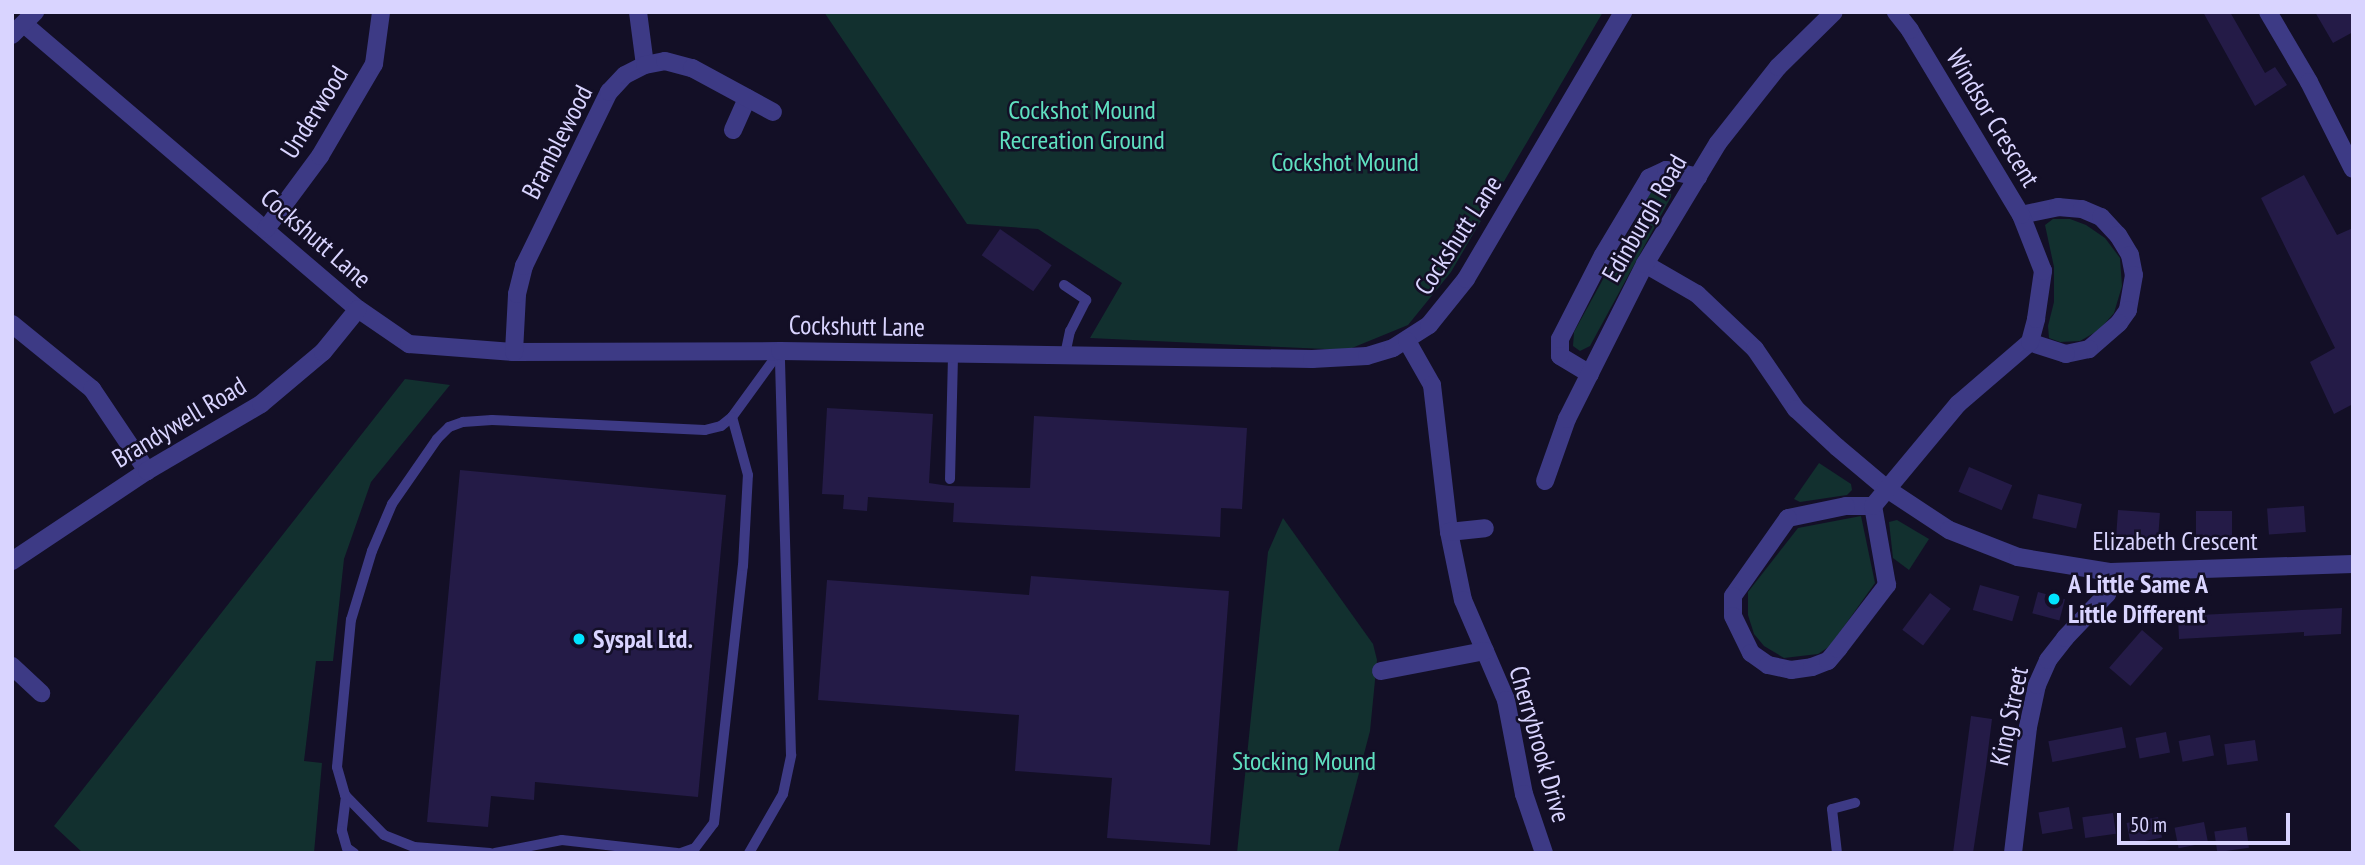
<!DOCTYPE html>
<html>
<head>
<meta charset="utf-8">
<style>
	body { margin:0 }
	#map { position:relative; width:2365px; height:865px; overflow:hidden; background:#130f26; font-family:"PT Sans Narrow",sans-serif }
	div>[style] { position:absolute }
	.green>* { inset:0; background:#12302f }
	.building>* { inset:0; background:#241b47; transform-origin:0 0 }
	.service>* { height:10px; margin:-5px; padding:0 5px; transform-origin:5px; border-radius:5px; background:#3d3a85 }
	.minor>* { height:18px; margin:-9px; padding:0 9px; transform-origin:9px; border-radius:9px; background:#3d3a85 }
	.dots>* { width:19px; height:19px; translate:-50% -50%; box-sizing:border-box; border:4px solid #130f26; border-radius:50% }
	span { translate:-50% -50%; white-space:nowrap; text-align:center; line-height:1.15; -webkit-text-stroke:5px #130f26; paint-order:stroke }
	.park-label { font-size:26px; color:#5fe0c0 }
	.street-label { font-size:26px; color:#d9d4ff }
	.poi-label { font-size:26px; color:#d9d4ff; font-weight:700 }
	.left { translate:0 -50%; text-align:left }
	.frame { position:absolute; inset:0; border:14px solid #d9d4ff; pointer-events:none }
	.scale { position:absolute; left:2117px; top:813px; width:173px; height:32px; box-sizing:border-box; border:4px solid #d9d4ff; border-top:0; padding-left:9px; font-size:21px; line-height:24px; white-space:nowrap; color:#d9d4ff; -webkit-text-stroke:5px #130f26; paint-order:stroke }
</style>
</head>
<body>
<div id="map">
	<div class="green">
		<i style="clip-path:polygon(824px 12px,1603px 12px,1451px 272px,1408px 325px,1347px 350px,1090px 338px,1122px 283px,1038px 229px,967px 224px)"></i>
		<i style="clip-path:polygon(1662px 182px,1672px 185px,1671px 197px,1590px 346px,1580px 351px,1573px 346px,1574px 332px,1652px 190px)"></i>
		<i style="clip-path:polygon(2053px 219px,2070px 219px,2086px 225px,2105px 238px,2120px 258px,2122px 286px,2114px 313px,2099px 330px,2080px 341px,2060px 342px,2049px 338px,2048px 326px,2054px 302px,2054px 267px,2045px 225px)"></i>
		<i style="clip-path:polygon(405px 379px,450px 385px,371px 482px,344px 559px,333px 661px,316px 661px,304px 761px,322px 763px,314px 853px,83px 853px,54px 826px)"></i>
		<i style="clip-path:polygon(1819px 463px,1851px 484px,1852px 490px,1847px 495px,1800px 502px,1794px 499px)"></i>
		<i style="clip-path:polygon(1861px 516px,1875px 583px,1830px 646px,1818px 654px,1784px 658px,1764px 646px,1754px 634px,1748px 615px,1748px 592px,1798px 528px)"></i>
		<i style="clip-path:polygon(1283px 518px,1373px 644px,1377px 660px,1370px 731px,1338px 853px,1237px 853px,1268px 552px)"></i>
		<i style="clip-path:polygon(1897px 520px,1929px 539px,1909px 570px,1893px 558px,1889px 522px)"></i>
	</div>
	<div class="building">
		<i style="clip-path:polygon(2203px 12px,2230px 12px,2265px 73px,2275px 67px,2287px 85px,2255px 106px)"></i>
		<i style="clip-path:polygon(2315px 12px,2353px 12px,2353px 32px,2333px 43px)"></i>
		<i style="clip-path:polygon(2304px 175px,2337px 235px,2353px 228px,2353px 404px,2334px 414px,2310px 362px,2335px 348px,2261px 198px)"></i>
		<i style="left:1000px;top:229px;width:63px;height:32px;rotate:35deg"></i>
		<i style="clip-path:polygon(827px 408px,933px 414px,929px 483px,949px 486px,1030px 488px,1034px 416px,1247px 428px,1242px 509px,1221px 508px,1220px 537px,953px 522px,954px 503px,868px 497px,867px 511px,843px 509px,844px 495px,822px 494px)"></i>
		<i style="left:1969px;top:467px;width:47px;height:27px;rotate:23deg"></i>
		<i style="clip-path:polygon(460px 470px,726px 495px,698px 797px,535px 782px,534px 800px,491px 796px,488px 827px,427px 822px)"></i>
		<i style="left:2038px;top:494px;width:45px;height:25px;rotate:13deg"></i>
		<i style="left:2304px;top:506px;width:26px;height:37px;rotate:86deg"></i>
		<i style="left:2118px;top:510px;width:42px;height:26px;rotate:4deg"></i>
		<i style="left:2196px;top:511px;width:36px;height:25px"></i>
		<i style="clip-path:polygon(1031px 576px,1229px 591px,1210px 845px,1107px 838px,1112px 778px,1015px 771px,1019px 715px,818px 700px,827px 580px,1029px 595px)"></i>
		<i style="left:1980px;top:585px;width:41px;height:26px;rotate:16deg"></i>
		<i style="left:2038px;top:592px;width:28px;height:22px;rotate:15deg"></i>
		<i style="left:1930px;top:593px;width:26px;height:46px;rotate:37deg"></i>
		<i style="clip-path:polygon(2342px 608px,2341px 634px,2304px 636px,2304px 632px,2179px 639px,2178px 616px)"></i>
		<i style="left:2142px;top:630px;width:28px;height:50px;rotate:41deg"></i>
		<i style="clip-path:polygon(1971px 716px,1992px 719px,1986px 767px,1973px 853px,1953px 853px)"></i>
		<i style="left:2122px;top:727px;width:21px;height:75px;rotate:79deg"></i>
		<i style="left:2166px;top:732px;width:21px;height:31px;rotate:79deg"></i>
		<i style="left:2210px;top:735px;width:21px;height:32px;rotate:79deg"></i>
		<i style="left:2255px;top:740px;width:21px;height:31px;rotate:82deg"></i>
		<i style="left:2069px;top:807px;width:22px;height:31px;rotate:80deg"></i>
		<i style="left:2113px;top:813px;width:21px;height:31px;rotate:82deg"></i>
		<i style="left:2158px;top:817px;width:21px;height:32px;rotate:79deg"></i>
		<i style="left:2204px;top:822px;width:21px;height:30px;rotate:79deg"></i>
		<i style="left:2246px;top:827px;width:21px;height:32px;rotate:82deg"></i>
	</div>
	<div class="service">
		<i style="left:1064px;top:285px;width:27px;rotate:34deg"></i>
		<i style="left:1086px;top:300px;width:35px;rotate:117deg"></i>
		<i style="left:1070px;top:331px;width:25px;rotate:102deg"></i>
		<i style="left:950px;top:479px;width:126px;rotate:-88.6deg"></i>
		<i style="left:346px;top:796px;width:35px;rotate:97deg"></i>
		<i style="left:342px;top:831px;width:18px;rotate:74deg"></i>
		<i style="left:347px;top:848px;width:9px;rotate:36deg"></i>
		<i style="left:490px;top:853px;width:76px;rotate:-175.5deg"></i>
		<i style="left:414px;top:847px;width:32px;rotate:-158deg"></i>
		<i style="left:384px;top:835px;width:56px;rotate:-134.3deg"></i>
		<i style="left:345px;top:795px;width:29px;rotate:-106deg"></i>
		<i style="left:337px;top:767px;width:148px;rotate:-84.6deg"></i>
		<i style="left:351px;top:620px;width:72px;rotate:-73.1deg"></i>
		<i style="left:372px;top:551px;width:51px;rotate:-66.9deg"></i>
		<i style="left:392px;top:504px;width:79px;rotate:-55.3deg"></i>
		<i style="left:437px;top:439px;width:17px;rotate:-45deg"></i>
		<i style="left:449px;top:427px;width:15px;rotate:-20deg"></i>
		<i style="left:463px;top:422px;width:29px;rotate:-4deg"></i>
		<i style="left:492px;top:420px;width:213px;rotate:2.7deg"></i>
		<i style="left:705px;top:430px;width:16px;rotate:-14deg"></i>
		<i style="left:721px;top:426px;width:14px;rotate:-39deg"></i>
		<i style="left:732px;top:417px;width:82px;rotate:-54deg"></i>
		<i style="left:495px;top:853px;width:68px;rotate:-11deg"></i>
		<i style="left:562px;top:840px;width:116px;rotate:6.4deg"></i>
		<i style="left:681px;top:853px;width:15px;rotate:-20deg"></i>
		<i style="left:695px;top:848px;width:31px;rotate:-53deg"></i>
		<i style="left:714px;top:823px;width:259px;rotate:-83.6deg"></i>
		<i style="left:743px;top:566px;width:91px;rotate:-86.9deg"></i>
		<i style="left:748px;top:475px;width:60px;rotate:-105.4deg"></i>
		<i style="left:749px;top:853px;width:68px;rotate:-60deg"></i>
		<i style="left:783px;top:794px;width:40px;rotate:-78deg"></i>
		<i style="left:791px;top:755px;width:404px;rotate:-91.6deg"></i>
		<i style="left:1837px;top:853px;width:44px;rotate:-96.5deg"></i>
		<i style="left:1832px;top:809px;width:24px;rotate:-15deg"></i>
	</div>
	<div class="minor">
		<i style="left:638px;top:12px;width:53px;rotate:82.5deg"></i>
		<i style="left:2268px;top:12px;width:81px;rotate:59.6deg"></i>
		<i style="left:2309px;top:82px;width:97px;rotate:63.2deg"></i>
		<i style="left:24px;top:24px;width:439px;rotate:40.5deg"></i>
		<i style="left:358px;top:309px;width:62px;rotate:34.5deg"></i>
		<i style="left:409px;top:344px;width:105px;rotate:4.4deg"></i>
		<i style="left:514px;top:352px;width:266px;rotate:-0.2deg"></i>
		<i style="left:780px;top:351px;width:532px;rotate:0.86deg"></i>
		<i style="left:1312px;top:359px;width:55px;rotate:-3.1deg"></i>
		<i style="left:1367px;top:356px;width:27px;rotate:-17deg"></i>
		<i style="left:1393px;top:348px;width:43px;rotate:-32.6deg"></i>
		<i style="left:1429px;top:325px;width:59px;rotate:-51.2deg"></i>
		<i style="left:1466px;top:279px;width:310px;rotate:-59.5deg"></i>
		<i style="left:12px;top:35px;width:33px;rotate:-45deg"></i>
		<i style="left:733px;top:130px;width:35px;rotate:-66deg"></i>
		<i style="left:2021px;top:215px;width:38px;rotate:-12deg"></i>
		<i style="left:2058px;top:207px;width:24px;rotate:5deg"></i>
		<i style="left:2082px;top:209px;width:21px;rotate:23deg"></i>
		<i style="left:2101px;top:217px;width:25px;rotate:47deg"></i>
		<i style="left:2118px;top:235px;width:23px;rotate:59deg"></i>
		<i style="left:2130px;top:255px;width:20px;rotate:79deg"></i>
		<i style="left:2134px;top:275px;width:36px;rotate:100deg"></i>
		<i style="left:2128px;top:310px;width:16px;rotate:125deg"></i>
		<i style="left:2119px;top:323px;width:40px;rotate:139deg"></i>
		<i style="left:2089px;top:349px;width:24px;rotate:168deg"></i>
		<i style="left:2066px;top:354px;width:38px;rotate:-162deg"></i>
		<i style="left:266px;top:229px;width:91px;rotate:-53.5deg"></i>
		<i style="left:320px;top:156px;width:107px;rotate:-59.6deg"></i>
		<i style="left:374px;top:64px;width:52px;rotate:-82.3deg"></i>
		<i style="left:1645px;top:264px;width:60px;rotate:30deg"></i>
		<i style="left:1697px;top:294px;width:80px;rotate:43.5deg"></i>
		<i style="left:1755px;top:349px;width:73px;rotate:55.7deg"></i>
		<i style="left:1796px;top:409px;width:56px;rotate:42.8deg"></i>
		<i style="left:1837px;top:447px;width:65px;rotate:40deg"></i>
		<i style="left:1887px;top:489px;width:74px;rotate:33.5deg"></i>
		<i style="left:1949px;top:530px;width:74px;rotate:21.4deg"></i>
		<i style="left:2018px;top:557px;width:94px;rotate:9.2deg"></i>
		<i style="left:2111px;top:572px;width:242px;rotate:-1.9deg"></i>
		<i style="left:12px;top:324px;width:103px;rotate:39.1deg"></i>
		<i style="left:92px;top:389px;width:99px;rotate:56.1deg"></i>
		<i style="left:1407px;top:341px;width:51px;rotate:60.4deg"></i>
		<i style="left:1432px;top:385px;width:148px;rotate:83.4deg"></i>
		<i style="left:1449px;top:532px;width:69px;rotate:78.4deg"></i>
		<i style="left:1463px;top:600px;width:109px;rotate:66.7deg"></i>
		<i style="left:1506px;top:700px;width:96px;rotate:79.2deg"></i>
		<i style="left:1524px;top:794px;width:62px;rotate:71.3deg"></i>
		<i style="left:514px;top:352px;width:58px;rotate:-87deg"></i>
		<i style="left:517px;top:294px;width:29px;rotate:-76deg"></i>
		<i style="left:524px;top:266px;width:194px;rotate:-64deg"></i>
		<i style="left:609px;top:92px;width:23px;rotate:-47deg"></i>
		<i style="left:625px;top:75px;width:22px;rotate:-27deg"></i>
		<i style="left:645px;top:65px;width:20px;rotate:-11deg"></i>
		<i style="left:665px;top:61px;width:28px;rotate:15deg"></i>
		<i style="left:692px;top:68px;width:92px;rotate:28.5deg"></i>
		<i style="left:1590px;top:374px;width:35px;rotate:-149deg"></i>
		<i style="left:1560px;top:356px;width:17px;rotate:-90deg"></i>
		<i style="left:1560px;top:339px;width:94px;rotate:-62.9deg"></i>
		<i style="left:1603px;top:255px;width:90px;rotate:-59.1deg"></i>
		<i style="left:1649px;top:178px;width:19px;rotate:-25deg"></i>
		<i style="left:1666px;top:170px;width:33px;rotate:12deg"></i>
		<i style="left:1545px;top:481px;width:66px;rotate:-70.5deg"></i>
		<i style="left:1567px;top:419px;width:174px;rotate:-63.3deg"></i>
		<i style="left:1645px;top:264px;width:141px;rotate:-58.9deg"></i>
		<i style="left:1718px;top:143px;width:97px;rotate:-51.7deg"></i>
		<i style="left:1778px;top:67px;width:78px;rotate:-44.5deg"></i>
		<i style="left:1873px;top:506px;width:27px;rotate:180deg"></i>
		<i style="left:1846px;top:506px;width:59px;rotate:168.3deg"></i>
		<i style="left:1788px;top:518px;width:95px;rotate:125.2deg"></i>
		<i style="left:1733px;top:596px;width:20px;rotate:90deg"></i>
		<i style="left:1733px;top:616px;width:41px;rotate:64.1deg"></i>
		<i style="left:1751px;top:653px;width:21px;rotate:35deg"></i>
		<i style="left:1768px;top:665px;width:24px;rotate:12deg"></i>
		<i style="left:1791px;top:670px;width:21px;rotate:-8deg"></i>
		<i style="left:1812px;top:667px;width:17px;rotate:-21deg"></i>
		<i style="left:1828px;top:661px;width:16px;rotate:-50deg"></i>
		<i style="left:1838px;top:649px;width:81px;rotate:-52.6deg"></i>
		<i style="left:1887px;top:585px;width:80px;rotate:-100deg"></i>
		<i style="left:1873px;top:506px;width:133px;rotate:-50.2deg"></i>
		<i style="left:1958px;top:404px;width:95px;rotate:-40.7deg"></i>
		<i style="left:2030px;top:342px;width:24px;rotate:-75deg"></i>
		<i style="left:2036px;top:319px;width:49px;rotate:-81.7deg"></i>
		<i style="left:2043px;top:271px;width:60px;rotate:-111.4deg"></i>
		<i style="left:2021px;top:215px;width:216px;rotate:-121deg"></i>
		<i style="left:1910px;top:30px;width:23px;rotate:-128deg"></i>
		<i style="left:1449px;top:532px;width:36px;rotate:-6deg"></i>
		<i style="left:12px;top:561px;width:162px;rotate:-33.7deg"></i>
		<i style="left:147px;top:471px;width:132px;rotate:-30.4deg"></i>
		<i style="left:261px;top:404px;width:81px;rotate:-40deg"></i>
		<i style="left:323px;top:352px;width:55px;rotate:-50.9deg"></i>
		<i style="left:12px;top:666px;width:40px;rotate:43deg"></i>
		<i style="left:1381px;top:671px;width:106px;rotate:-10.9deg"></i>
		<i style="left:2013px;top:853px;width:127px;rotate:-83.2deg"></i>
		<i style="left:2028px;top:727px;width:43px;rotate:-77.9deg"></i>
		<i style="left:2037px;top:685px;width:27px;rotate:-66deg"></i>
		<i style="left:2048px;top:660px;width:28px;rotate:-52deg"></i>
		<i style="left:2065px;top:638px;width:61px;rotate:-46.3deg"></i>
		<i style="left:2107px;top:594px;width:22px;rotate:-80deg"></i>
	</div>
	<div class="dots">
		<i style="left:2054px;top:599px;background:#00e5ff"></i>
		<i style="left:579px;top:639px;background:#00e5ff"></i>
	</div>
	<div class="park-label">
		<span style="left:1082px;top:125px">Cockshot Mound<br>Recreation Ground</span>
		<span style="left:1345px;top:162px">Cockshot Mound</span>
		<span style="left:1304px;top:761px">Stocking Mound</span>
	</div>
	<div class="street-label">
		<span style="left:314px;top:112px;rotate:-58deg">Underwood</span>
		<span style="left:1993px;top:118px;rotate:59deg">Windsor Crescent</span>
		<span style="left:557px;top:142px;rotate:-63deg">Bramblewood</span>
		<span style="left:1644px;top:218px;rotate:-60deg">Edinburgh Road</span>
		<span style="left:1458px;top:235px;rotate:-57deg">Cockshutt Lane</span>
		<span style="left:316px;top:238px;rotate:41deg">Cockshutt Lane</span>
		<span style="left:857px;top:326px;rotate:1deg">Cockshutt Lane</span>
		<span style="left:179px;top:422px;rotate:-31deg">Brandywell Road</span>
		<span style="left:2175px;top:541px">Elizabeth Crescent</span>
		<span style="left:2009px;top:716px;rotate:-78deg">King Street</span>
		<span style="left:1540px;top:744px;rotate:74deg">Cherrybrook Drive</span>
	</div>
	<div class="poi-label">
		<span class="left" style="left:2068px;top:599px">A Little Same A<br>Little Different</span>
		<span class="left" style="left:593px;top:639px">Syspal Ltd.</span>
	</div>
	<div class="frame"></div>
	<div class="scale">50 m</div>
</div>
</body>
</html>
